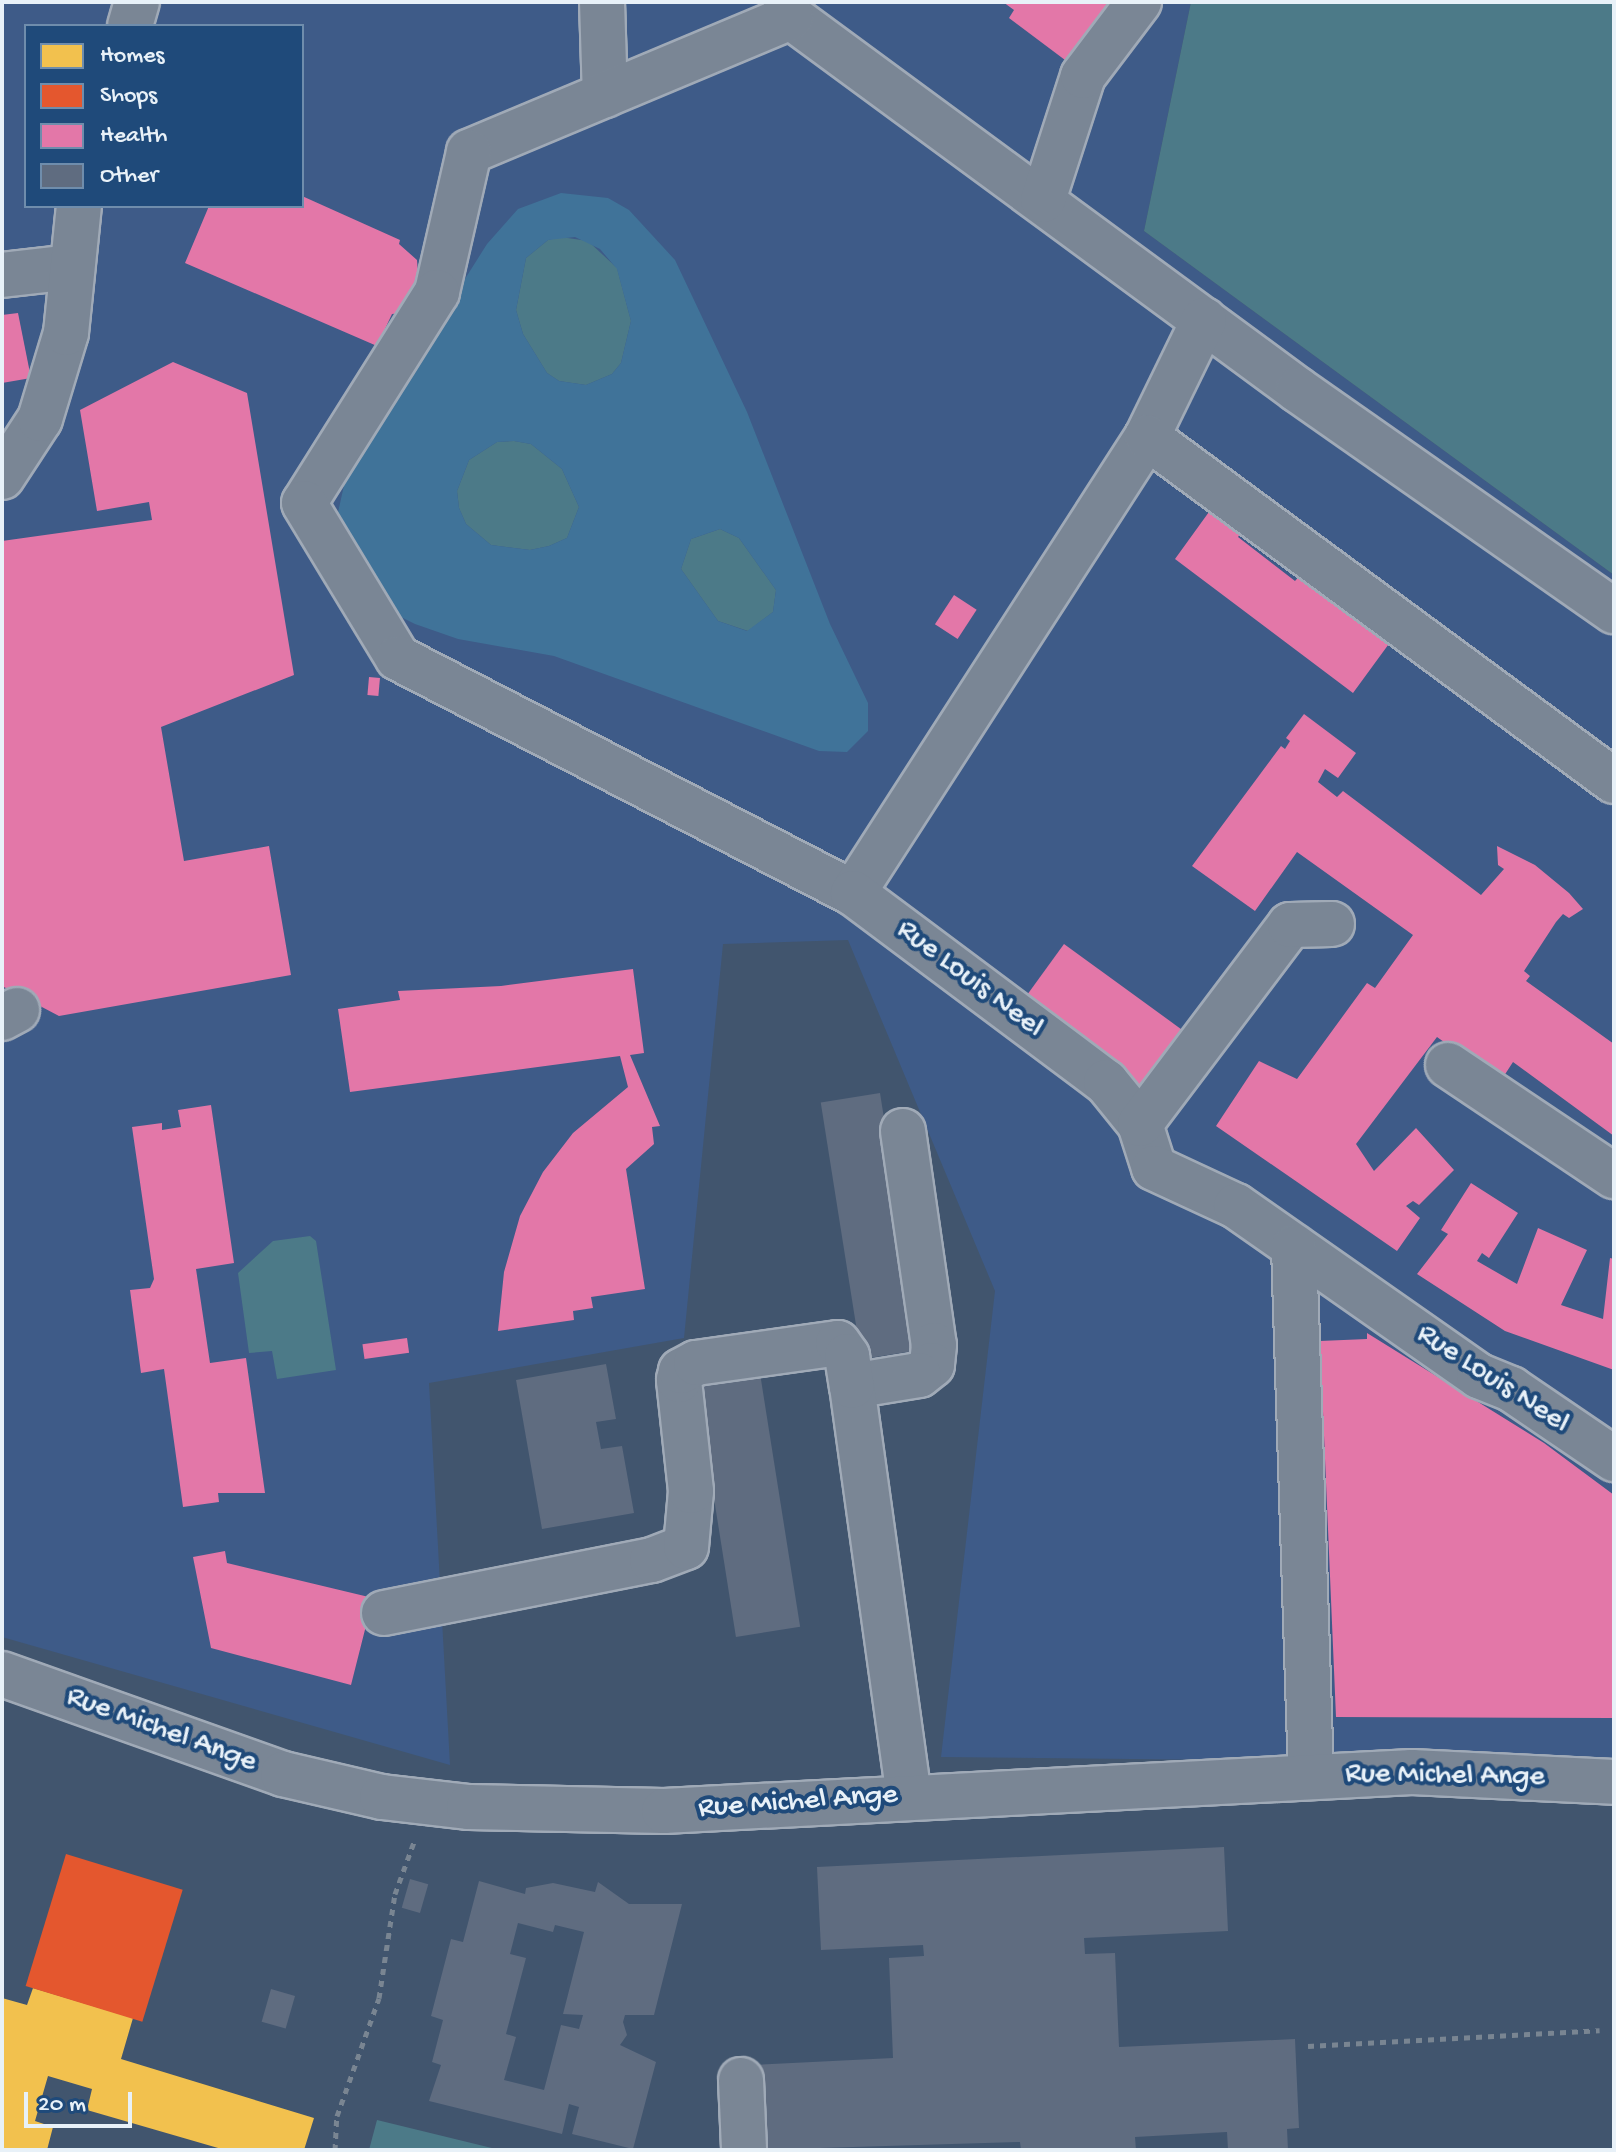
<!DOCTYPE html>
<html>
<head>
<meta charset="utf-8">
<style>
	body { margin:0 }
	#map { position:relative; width:1616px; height:2152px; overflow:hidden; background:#41556e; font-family:"Gochi Hand",sans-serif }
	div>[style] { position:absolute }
	.built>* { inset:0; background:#3e5b88 }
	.green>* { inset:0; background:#4c7a88 }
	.water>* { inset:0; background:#407399 }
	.homes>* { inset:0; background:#f2c14e }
	.shops>* { inset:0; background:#e4572e; transform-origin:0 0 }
	.health>* { inset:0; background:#e377a8; transform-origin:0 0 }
	.building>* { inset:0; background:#5f6c80; transform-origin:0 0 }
	.path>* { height:5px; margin-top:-2.5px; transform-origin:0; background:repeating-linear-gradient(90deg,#798592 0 6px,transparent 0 12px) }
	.roads { filter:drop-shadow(2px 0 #a0aab7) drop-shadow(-2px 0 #a0aab7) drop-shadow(0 2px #a0aab7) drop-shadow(0 -2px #a0aab7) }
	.minor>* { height:44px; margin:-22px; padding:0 22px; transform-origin:22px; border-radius:22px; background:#7a8695 }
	span { translate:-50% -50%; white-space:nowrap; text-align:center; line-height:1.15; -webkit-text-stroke:8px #1f4a7a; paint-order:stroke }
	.street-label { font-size:30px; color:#e8f1f8 }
	.frame { position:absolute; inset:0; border:4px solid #e8f1f8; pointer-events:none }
	.legend { position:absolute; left:24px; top:24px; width:280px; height:184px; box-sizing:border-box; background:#1f4a7a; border:2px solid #6f8dac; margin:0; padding:10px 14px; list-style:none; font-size:24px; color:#e8f1f8 }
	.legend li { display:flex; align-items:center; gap:16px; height:40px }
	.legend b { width:40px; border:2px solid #6f8dac }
	.scale { position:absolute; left:24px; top:2092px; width:108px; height:36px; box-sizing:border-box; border:4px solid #e8f1f8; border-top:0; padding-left:10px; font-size:24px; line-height:28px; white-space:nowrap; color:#e8f1f8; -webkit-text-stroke:6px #1f4a7a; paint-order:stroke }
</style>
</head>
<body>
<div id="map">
	<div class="built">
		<i style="clip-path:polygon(evenodd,2px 2px,1191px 2px,1144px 231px,1614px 575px,1614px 1764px,941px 1757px,995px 1291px,848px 940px,723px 944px,684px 1338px,429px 1383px,450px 1765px,2px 1637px,2px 2px,26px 26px,302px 26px,302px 206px,26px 206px,26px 26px)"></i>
	</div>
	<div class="green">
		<i style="clip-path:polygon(1191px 2px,1614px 2px,1614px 575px,1144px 231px)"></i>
		<i style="clip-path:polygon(561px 237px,588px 241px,617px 268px,631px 321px,621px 363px,612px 374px,586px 385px,559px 381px,547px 373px,523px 334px,516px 310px,526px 258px,548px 240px)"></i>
		<i style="clip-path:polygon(514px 441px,531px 444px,562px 469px,579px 507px,567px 538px,549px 546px,530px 550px,491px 545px,466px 524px,459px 508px,457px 491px,469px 460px,497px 442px)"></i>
		<i style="clip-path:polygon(720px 529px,739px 538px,776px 590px,773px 612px,748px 631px,718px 621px,681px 569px,691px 539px)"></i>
		<i style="clip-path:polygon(310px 1236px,316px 1241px,336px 1370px,277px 1379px,272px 1351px,249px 1353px,238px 1273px,273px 1241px)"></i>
		<i style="clip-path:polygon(377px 2120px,500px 2150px,369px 2150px)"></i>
	</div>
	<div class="water">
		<i style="clip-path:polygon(evenodd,561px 193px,608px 198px,629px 210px,675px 260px,747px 412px,830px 624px,868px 703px,868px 731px,847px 752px,819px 751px,554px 656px,458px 639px,415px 624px,389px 611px,337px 517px,349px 463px,487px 244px,518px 209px,561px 193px,575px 237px,600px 249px,617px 269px,631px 321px,621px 363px,612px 374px,586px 385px,559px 381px,547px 373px,523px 334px,516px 310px,526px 258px,548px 240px,575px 237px,561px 193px,514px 441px,531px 444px,562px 469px,579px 507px,567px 538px,549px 546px,530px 550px,491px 545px,466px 524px,459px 508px,457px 491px,469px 460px,497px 442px,514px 441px,561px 193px,720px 529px,739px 538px,776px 590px,773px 612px,747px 631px,718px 621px,681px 569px,691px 539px,720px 529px)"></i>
	</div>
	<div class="homes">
		<i style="clip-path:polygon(33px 1988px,133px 2018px,121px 2059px,314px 2118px,304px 2150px,225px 2150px,87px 2110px,92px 2089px,48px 2076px,35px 2121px,53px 2127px,47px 2150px,2px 2150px,2px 1998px,27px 2005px)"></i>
	</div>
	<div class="shops">
		<i style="left:66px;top:1854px;width:122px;height:138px;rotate:17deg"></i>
	</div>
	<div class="health">
		<i style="clip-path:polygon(1003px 2px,1114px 2px,1069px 63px,1009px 18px,1014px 10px)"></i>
		<i style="clip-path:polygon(302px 196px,400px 240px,399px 244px,417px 260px,419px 286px,402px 313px,392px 314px,377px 346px,185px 263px,209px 206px,302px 206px)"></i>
		<i style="clip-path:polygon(18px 313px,31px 378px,2px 383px,2px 315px)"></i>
		<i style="clip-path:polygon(173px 362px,247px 393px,294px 675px,161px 727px,184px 861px,269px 846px,291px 975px,59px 1016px,2px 986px,2px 541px,152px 520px,149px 502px,97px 511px,80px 410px)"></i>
		<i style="clip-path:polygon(1214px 505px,1244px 528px,1238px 537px,1295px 581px,1302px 573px,1391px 641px,1353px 693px,1175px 559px)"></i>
		<i style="left:954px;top:595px;width:27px;height:35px;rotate:33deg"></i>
		<i style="left:369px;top:677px;width:11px;height:18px;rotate:5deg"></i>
		<i style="clip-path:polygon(1304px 714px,1356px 753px,1338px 778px,1325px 769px,1318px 782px,1337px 797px,1343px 791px,1481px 895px,1504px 869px,1498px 865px,1497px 846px,1535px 865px,1569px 893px,1583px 909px,1569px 918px,1563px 914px,1556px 922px,1524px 971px,1530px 976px,1526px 981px,1614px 1044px,1614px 1136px,1513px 1062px,1500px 1082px,1437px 1037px,1356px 1144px,1374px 1171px,1416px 1128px,1454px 1170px,1419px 1205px,1413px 1201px,1406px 1206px,1420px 1218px,1397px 1251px,1216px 1126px,1259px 1061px,1297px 1079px,1367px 983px,1375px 988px,1413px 935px,1297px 852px,1255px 911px,1192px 866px,1281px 746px,1285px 749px,1290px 741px,1286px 738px)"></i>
		<i style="left:1064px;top:944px;width:147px;height:70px;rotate:36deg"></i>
		<i style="clip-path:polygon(633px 969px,644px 1053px,630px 1055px,660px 1126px,652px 1127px,654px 1144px,626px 1169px,645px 1289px,591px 1297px,593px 1308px,573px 1311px,574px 1320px,498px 1331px,504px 1272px,520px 1216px,543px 1172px,573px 1133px,628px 1087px,620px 1056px,350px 1092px,338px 1009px,400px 1000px,398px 991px,501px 986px)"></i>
		<i style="clip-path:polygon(211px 1105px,234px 1263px,196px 1269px,210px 1363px,246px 1358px,265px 1493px,218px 1493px,219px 1502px,183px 1507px,164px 1369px,141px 1373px,130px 1290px,150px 1288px,154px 1279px,132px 1127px,162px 1123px,162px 1130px,181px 1127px,178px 1110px)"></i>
		<i style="clip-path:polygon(1471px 1183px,1518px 1213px,1489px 1258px,1482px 1253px,1477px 1261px,1517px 1284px,1538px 1228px,1587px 1250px,1561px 1305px,1603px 1319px,1610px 1258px,1614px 1259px,1614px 1370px,1505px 1331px,1417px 1274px,1448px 1234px,1441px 1230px)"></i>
		<i style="clip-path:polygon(1367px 1333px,1544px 1443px,1614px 1495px,1614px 1718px,1336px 1717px,1320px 1341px,1367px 1339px)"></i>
		<i style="left:407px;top:1338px;width:15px;height:45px;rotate:82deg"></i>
		<i style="clip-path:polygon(225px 1551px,227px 1563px,373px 1598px,351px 1685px,211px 1648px,193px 1557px)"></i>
	</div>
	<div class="building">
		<i style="left:880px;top:1093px;width:260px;height:60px;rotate:81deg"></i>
		<i style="clip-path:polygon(606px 1364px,616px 1419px,596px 1422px,601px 1449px,622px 1446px,634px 1513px,542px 1529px,516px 1380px)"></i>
		<i style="left:759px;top:1367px;width:263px;height:65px;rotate:81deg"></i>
		<i style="clip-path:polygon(1224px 1847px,1228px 1931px,1084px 1938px,1085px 1954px,1115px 1953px,1119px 2047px,1295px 2039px,1299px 2128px,1287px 2129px,1288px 2150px,1228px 2150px,1227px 2132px,1135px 2137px,1136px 2150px,1021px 2150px,1020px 2142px,757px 2150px,753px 2065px,893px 2058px,889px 1958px,924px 1956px,923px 1945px,821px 1950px,817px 1867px)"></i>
		<i style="left:410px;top:1879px;width:19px;height:30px;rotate:16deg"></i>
		<i style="clip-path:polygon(evenodd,479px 1881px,525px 1894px,526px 1888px,553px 1883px,595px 1892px,598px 1882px,629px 1904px,682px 1904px,654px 2015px,625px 2015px,623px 2022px,627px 2035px,620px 2045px,656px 2062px,633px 2149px,572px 2134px,579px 2107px,569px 2104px,562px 2134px,429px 2101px,441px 2065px,432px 2062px,443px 2020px,431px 2016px,451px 1939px,463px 1942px,479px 1881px,518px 1923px,553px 1932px,555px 1925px,584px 1932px,563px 2014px,583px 2015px,579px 2029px,561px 2025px,544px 2090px,504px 2080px,516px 2037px,506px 2034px,526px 1958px,510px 1954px,518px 1923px)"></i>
		<i style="left:271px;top:1989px;width:25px;height:34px;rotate:16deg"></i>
	</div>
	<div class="path">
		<i style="left:1308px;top:2046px;width:292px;rotate:-3.1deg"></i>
		<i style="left:335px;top:2150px;width:34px;rotate:-87deg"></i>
		<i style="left:337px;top:2116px;width:125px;rotate:-70.4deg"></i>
		<i style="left:379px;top:1998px;width:105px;rotate:-81.3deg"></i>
		<i style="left:395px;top:1894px;width:59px;rotate:-70deg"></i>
	</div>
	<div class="roads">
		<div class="minor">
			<i style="left:602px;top:2px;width:93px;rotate:88.2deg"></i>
			<i style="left:786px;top:2px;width:16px;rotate:72deg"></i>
			<i style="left:791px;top:17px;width:629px;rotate:36.34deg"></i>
			<i style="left:1298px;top:390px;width:386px;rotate:35deg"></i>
			<i style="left:791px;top:17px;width:349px;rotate:157.3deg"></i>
			<i style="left:469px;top:152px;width:144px;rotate:102.9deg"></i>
			<i style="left:437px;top:292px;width:249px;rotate:122.2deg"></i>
			<i style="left:304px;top:503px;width:181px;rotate:58.8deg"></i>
			<i style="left:398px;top:658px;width:512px;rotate:27.32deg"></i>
			<i style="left:130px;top:26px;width:25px;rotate:-74deg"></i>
			<i style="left:1043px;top:200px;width:130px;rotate:-72.1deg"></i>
			<i style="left:1083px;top:76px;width:93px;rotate:-52.9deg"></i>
			<i style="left:2px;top:275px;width:69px;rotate:-6.6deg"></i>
			<i style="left:1204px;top:320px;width:130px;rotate:116deg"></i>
			<i style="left:1147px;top:437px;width:543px;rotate:122.81deg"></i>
			<i style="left:853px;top:893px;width:316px;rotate:36.8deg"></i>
			<i style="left:1106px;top:1082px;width:54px;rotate:51deg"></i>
			<i style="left:1140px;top:1124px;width:46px;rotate:72.3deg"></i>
			<i style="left:1154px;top:1168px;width:90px;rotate:24.9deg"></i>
			<i style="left:1236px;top:1206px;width:297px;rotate:35deg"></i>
			<i style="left:1479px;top:1376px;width:35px;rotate:22deg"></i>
			<i style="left:1511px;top:1389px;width:125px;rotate:34.2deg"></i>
			<i style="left:1147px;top:437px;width:580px;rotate:36.38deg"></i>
			<i style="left:2px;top:477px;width:69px;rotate:-56.8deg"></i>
			<i style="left:40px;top:419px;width:90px;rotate:-73.2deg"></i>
			<i style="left:66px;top:333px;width:128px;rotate:-84.2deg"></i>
			<i style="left:2px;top:1018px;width:17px;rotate:-28deg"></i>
			<i style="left:1448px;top:1065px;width:200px;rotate:33.8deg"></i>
			<i style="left:1140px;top:1124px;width:249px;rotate:-53deg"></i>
			<i style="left:1290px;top:925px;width:42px;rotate:-1.4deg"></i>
			<i style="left:903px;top:1131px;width:216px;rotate:81.8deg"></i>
			<i style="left:934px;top:1345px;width:20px;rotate:96deg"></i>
			<i style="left:932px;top:1365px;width:16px;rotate:142deg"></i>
			<i style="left:919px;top:1375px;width:68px;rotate:170.7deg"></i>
			<i style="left:852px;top:1386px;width:413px;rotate:82.1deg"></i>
			<i style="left:1294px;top:1247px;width:530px;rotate:88.16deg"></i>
			<i style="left:384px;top:1613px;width:273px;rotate:-11.2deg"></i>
			<i style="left:652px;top:1560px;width:36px;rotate:-21deg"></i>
			<i style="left:686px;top:1547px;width:56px;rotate:-84.9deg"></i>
			<i style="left:691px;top:1491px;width:112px;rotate:-96.2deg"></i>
			<i style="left:679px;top:1380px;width:9px;rotate:-77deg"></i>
			<i style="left:681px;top:1371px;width:17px;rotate:-28deg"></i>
			<i style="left:696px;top:1363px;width:143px;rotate:-8deg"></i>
			<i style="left:838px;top:1343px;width:16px;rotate:55deg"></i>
			<i style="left:847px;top:1356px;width:30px;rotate:81deg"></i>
			<i style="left:2px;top:1674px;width:298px;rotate:19.6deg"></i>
			<i style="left:283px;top:1774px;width:102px;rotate:13.1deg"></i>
			<i style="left:382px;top:1797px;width:88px;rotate:6.6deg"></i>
			<i style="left:469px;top:1807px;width:195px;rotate:1.2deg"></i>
			<i style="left:664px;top:1811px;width:749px;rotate:-2.98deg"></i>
			<i style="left:1412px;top:1772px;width:202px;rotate:2.8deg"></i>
			<i style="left:741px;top:2080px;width:70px;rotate:87.5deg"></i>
		</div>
	</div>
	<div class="street-label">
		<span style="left:969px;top:980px;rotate:37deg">Rue Louis Neel</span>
		<span style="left:1492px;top:1380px;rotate:33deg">Rue Louis Neel</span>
		<span style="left:161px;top:1731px;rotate:20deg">Rue Michel Ange</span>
		<span style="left:1445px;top:1777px;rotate:1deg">Rue Michel Ange</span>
		<span style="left:798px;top:1803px;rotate:-4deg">Rue Michel Ange</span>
	</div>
	<div class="frame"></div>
	<ul class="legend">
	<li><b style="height:22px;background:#f2c14e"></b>Homes</li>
	<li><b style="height:22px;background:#e4572e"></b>Shops</li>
	<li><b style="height:22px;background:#e377a8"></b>Health</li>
	<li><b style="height:22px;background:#5f6c80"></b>Other</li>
	</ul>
	<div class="scale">20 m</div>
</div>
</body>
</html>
